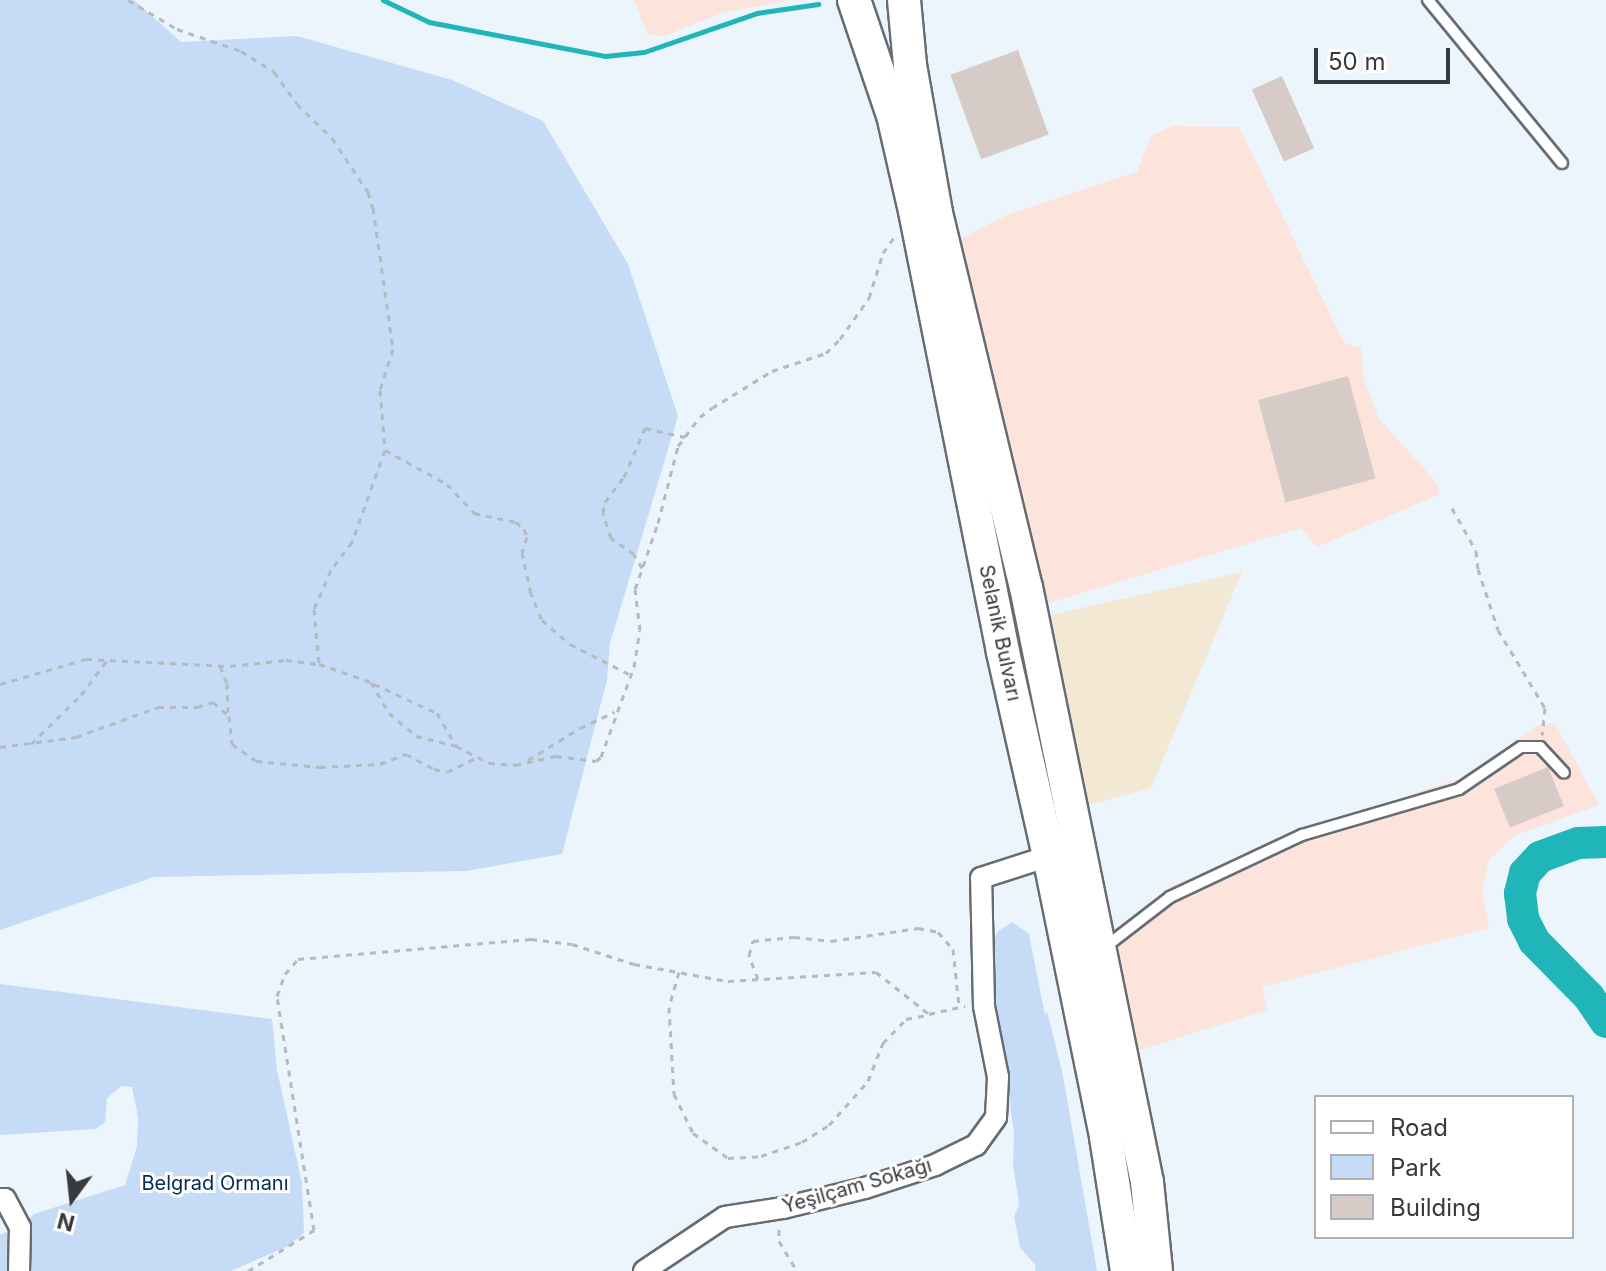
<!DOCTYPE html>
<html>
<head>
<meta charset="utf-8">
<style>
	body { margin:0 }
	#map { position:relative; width:1606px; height:1271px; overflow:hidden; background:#ecf4fc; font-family:Inter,sans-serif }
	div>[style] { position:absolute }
	.commercial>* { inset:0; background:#f2e8d3 }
	.industrial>* { inset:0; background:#fce3db }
	.green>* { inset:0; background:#c6dcf6 }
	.stream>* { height:5px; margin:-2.5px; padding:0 2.5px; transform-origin:2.5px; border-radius:2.5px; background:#1fb5b9 }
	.river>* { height:32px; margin:-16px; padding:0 16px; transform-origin:16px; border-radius:16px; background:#1fb5b9 }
	.building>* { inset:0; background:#d7cbc8; transform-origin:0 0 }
	.path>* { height:3px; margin-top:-1.5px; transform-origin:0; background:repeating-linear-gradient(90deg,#b3bac0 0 6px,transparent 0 12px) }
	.roads { filter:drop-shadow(2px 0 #666c74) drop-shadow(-2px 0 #666c74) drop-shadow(0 2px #666c74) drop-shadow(0 -2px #666c74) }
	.lane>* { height:10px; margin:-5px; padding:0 5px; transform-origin:5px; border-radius:5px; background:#fff }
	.street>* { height:20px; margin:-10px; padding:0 10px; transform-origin:10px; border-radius:10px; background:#fff }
	.primary>* { height:32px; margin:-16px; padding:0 16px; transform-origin:16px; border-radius:16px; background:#fff }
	span { translate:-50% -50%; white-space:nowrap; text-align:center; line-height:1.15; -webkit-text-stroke:6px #fff; paint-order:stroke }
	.street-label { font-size:20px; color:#37393d }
	.park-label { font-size:20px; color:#022c56 }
	.legend { position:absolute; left:1314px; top:1095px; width:260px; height:144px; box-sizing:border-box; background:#fff; border:2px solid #afb0b1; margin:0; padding:10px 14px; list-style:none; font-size:24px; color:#37393d }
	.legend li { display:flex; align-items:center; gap:16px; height:40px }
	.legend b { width:40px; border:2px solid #afb0b1 }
	.north { position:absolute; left:32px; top:1159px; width:80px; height:80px; -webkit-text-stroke:6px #fff; paint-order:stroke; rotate:195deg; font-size:22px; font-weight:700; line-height:32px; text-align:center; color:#37393d }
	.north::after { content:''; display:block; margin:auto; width:28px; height:36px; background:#37393d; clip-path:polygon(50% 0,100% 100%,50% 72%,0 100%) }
	.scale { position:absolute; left:1314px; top:48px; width:136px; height:36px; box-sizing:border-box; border:4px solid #37393d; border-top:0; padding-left:10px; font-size:24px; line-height:28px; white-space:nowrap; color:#37393d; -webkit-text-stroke:6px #fff; paint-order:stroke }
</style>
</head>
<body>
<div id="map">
	<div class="commercial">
		<i style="clip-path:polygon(1242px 572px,1151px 788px,1088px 805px,1046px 616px)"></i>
	</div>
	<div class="industrial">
		<i style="clip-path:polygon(634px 0,790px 0,722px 13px,664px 36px,647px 34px)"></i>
		<i style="clip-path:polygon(1173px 126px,1239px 127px,1344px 343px,1361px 348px,1364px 380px,1379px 419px,1436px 482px,1440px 494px,1317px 547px,1301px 528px,1034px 607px,960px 239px,1009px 214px,1137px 172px,1151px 136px)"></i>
		<i style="clip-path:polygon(1555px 723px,1599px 805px,1514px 836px,1489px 860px,1482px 891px,1489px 928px,1262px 987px,1267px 1010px,1127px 1054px,1100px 944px,1171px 886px,1229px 862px,1338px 828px,1426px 789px,1459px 779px,1539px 725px)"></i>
	</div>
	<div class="green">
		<i style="clip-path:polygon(0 0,134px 0,181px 42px,297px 36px,452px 80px,543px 121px,628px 264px,678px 416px,610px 643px,607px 680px,562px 854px,466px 871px,154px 877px,0 930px)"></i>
		<i style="clip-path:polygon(1012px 922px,1029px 934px,1045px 1015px,1047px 1011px,1063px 1076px,1097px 1271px,1035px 1271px,1036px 1266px,1020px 1247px,1014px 1217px,1019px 1204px,1013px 1165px,1014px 1134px,991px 965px,992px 945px,998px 931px)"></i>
		<i style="clip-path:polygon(0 984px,272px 1019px,277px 1070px,302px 1183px,304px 1233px,288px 1246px,231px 1271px,0 1271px,0 1235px,25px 1223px,34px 1214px,125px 1185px,137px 1146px,138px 1117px,132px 1087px,121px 1086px,107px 1098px,105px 1122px,96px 1129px,0 1135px)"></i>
	</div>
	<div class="stream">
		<i style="left:383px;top:0;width:51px;rotate:25.6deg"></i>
		<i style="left:429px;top:22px;width:179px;rotate:10.9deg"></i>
		<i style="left:605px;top:56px;width:39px;rotate:-6deg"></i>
		<i style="left:644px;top:52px;width:120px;rotate:-19deg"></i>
		<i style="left:757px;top:13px;width:62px;rotate:-8.4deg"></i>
	</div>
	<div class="river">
		<i style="left:1606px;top:842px;width:28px;rotate:178deg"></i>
		<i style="left:1578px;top:843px;width:40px;rotate:159.8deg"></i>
		<i style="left:1540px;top:857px;width:22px;rotate:133deg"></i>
		<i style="left:1525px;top:873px;width:21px;rotate:104deg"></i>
		<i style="left:1520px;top:893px;width:26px;rotate:83deg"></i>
		<i style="left:1523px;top:919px;width:25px;rotate:63deg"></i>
		<i style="left:1534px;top:941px;width:78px;rotate:45.5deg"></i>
		<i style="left:1589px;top:997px;width:30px;rotate:56deg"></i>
	</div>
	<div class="building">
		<i style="left:1018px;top:50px;width:90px;height:72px;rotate:70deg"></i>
		<i style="left:1282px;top:76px;width:79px;height:33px;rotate:66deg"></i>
		<i style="left:1348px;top:376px;width:106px;height:93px;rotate:75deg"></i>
		<i style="left:1548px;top:767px;width:42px;height:58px;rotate:68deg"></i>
	</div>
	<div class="path">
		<i style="left:128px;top:0;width:57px;rotate:30.6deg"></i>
		<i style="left:177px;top:29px;width:68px;rotate:19deg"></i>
		<i style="left:241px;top:51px;width:39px;rotate:32deg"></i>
		<i style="left:274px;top:72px;width:39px;rotate:54deg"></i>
		<i style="left:297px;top:104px;width:49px;rotate:44.2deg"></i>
		<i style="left:332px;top:138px;width:65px;rotate:56.3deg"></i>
		<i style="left:368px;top:192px;width:17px;rotate:73deg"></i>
		<i style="left:373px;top:208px;width:142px;rotate:81.9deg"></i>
		<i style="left:393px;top:349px;width:43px;rotate:107.6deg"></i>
		<i style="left:380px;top:390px;width:60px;rotate:85.2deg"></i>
		<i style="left:385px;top:450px;width:98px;rotate:109.7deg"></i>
		<i style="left:352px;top:542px;width:35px;rotate:127deg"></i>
		<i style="left:331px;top:570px;width:43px;rotate:113.6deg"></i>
		<i style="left:314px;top:609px;width:55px;rotate:84.8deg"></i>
		<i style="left:385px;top:450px;width:71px;rotate:28.7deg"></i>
		<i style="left:447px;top:484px;width:40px;rotate:47deg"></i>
		<i style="left:474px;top:513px;width:43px;rotate:12.1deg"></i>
		<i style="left:516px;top:522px;width:11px;rotate:41deg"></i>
		<i style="left:524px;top:529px;width:9px;rotate:69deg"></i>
		<i style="left:527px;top:537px;width:16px;rotate:108deg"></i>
		<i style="left:522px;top:552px;width:40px;rotate:78deg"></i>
		<i style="left:530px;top:591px;width:31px;rotate:68deg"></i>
		<i style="left:542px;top:620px;width:37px;rotate:41deg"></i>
		<i style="left:570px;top:644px;width:66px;rotate:27deg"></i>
		<i style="left:1452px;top:508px;width:49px;rotate:60.8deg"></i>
		<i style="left:1476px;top:551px;width:18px;rotate:84deg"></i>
		<i style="left:1478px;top:569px;width:64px;rotate:71.8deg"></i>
		<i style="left:1498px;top:630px;width:91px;rotate:58.9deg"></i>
		<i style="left:1545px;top:708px;width:27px;rotate:96deg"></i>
		<i style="left:642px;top:568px;width:16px;rotate:-120deg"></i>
		<i style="left:634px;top:554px;width:28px;rotate:-145deg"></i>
		<i style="left:611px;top:538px;width:26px;rotate:-108deg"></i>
		<i style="left:603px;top:513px;width:11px;rotate:-80deg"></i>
		<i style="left:605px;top:502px;width:31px;rotate:-53deg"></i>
		<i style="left:624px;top:477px;width:53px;rotate:-66.8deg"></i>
		<i style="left:645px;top:428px;width:41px;rotate:12.7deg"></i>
		<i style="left:220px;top:666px;width:18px;rotate:68deg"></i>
		<i style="left:227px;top:683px;width:29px;rotate:88deg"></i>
		<i style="left:0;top:684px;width:90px;rotate:-16.2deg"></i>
		<i style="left:86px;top:659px;width:144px;rotate:2.8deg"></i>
		<i style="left:230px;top:666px;width:56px;rotate:-6.1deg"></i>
		<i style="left:286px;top:660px;width:33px;rotate:7deg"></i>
		<i style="left:319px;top:664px;width:55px;rotate:19.1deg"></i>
		<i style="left:371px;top:682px;width:36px;rotate:60deg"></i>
		<i style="left:389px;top:713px;width:35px;rotate:40deg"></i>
		<i style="left:416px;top:736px;width:41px;rotate:14deg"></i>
		<i style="left:456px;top:746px;width:37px;rotate:27deg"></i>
		<i style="left:489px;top:763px;width:26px;rotate:4deg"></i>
		<i style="left:515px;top:765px;width:42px;rotate:-12.4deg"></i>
		<i style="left:556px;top:756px;width:40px;rotate:7.1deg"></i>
		<i style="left:596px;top:761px;width:6px;rotate:-39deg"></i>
		<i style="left:601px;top:757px;width:96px;rotate:-69.9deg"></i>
		<i style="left:634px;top:667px;width:37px;rotate:-81deg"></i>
		<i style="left:640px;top:630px;width:41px;rotate:-97deg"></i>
		<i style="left:635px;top:589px;width:70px;rotate:-70.8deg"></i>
		<i style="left:658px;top:523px;width:80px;rotate:-75.4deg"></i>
		<i style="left:678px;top:446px;width:36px;rotate:-53deg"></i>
		<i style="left:700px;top:417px;width:15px;rotate:-37deg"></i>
		<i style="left:712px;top:408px;width:70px;rotate:-31.7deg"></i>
		<i style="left:772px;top:371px;width:57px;rotate:-18.4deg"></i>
		<i style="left:826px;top:353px;width:20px;rotate:-45deg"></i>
		<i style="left:840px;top:339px;width:50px;rotate:-54.7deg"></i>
		<i style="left:869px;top:298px;width:47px;rotate:-72.7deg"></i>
		<i style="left:883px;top:253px;width:21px;rotate:-55deg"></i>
		<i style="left:374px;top:684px;width:69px;rotate:24.7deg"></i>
		<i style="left:437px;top:713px;width:38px;rotate:60deg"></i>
		<i style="left:31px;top:744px;width:70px;rotate:-44.4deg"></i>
		<i style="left:81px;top:695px;width:45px;rotate:-53.1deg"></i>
		<i style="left:0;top:747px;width:77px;rotate:-7.5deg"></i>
		<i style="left:76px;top:737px;width:87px;rotate:-20.1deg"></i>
		<i style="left:158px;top:707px;width:39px"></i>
		<i style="left:197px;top:707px;width:17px;rotate:-17deg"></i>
		<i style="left:213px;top:702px;width:21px;rotate:41deg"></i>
		<i style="left:229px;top:716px;width:28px;rotate:84deg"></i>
		<i style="left:232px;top:744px;width:29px;rotate:35deg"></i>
		<i style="left:256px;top:761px;width:64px;rotate:5.4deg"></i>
		<i style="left:320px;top:767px;width:60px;rotate:-2.9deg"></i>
		<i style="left:380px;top:764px;width:28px;rotate:-21deg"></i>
		<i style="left:406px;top:754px;width:32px;rotate:28deg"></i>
		<i style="left:434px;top:769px;width:13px;rotate:13deg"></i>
		<i style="left:447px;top:772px;width:34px;rotate:-26deg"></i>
		<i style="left:528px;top:760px;width:61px;rotate:-31.6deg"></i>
		<i style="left:580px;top:728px;width:38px;rotate:-25deg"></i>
		<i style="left:679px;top:972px;width:36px;rotate:106deg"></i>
		<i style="left:669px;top:1007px;width:87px;rotate:86.7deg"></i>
		<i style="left:674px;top:1094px;width:43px;rotate:64deg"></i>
		<i style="left:693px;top:1133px;width:43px;rotate:35.5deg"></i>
		<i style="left:728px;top:1158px;width:33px;rotate:-3deg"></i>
		<i style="left:761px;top:1156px;width:43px;rotate:-18.9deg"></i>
		<i style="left:802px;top:1142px;width:32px;rotate:-32deg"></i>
		<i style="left:829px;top:1125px;width:59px;rotate:-48.4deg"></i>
		<i style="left:868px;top:1081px;width:41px;rotate:-68.5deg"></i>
		<i style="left:883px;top:1043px;width:33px;rotate:-46deg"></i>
		<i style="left:906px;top:1019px;width:21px;rotate:-11deg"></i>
		<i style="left:758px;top:979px;width:26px;rotate:-111deg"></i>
		<i style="left:749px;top:955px;width:15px;rotate:-74deg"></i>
		<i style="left:753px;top:941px;width:41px;rotate:-5.6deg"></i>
		<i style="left:794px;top:937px;width:37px;rotate:6deg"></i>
		<i style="left:831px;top:941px;width:88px;rotate:-8.5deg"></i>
		<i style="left:918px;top:928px;width:20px;rotate:11deg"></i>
		<i style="left:938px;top:932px;width:23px;rotate:49deg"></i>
		<i style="left:953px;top:949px;width:57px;rotate:84deg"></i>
		<i style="left:779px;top:1229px;width:12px;rotate:90deg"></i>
		<i style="left:779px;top:1241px;width:35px;rotate:59deg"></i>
		<i style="left:248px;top:1271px;width:78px;rotate:-31.8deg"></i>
		<i style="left:314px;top:1230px;width:237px;rotate:-99deg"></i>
		<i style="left:277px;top:996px;width:23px;rotate:-70deg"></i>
		<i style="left:285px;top:974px;width:20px;rotate:-49deg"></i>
		<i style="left:298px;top:959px;width:234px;rotate:-4.9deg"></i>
		<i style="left:531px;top:939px;width:41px;rotate:7deg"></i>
		<i style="left:572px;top:944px;width:65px;rotate:17.9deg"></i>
		<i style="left:634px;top:964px;width:96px;rotate:10.3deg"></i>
		<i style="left:728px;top:981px;width:148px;rotate:-3.5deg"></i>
		<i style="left:876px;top:972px;width:68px;rotate:38.4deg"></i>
		<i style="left:929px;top:1014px;width:37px;rotate:-13deg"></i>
	</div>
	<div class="roads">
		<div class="lane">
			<i style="left:1428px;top:0;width:211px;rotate:50.6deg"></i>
			<i style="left:1104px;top:948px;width:83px;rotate:-37.7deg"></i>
			<i style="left:1170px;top:897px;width:146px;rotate:-25.2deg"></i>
			<i style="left:1302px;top:835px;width:164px;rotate:-16.3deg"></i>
			<i style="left:1459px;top:789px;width:75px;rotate:-34.1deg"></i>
			<i style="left:1521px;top:747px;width:19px"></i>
			<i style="left:1540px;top:747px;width:35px;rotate:47deg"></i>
		</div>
		<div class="street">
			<i style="left:0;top:1199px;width:5px"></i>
			<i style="left:5px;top:1199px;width:32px;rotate:62deg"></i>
			<i style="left:20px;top:1227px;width:44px;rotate:91.3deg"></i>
			<i style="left:644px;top:1271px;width:97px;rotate:-33.7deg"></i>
			<i style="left:725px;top:1217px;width:59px;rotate:-8.8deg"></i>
			<i style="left:783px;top:1208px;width:84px;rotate:-13.7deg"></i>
			<i style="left:865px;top:1188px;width:74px;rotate:-18.2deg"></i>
			<i style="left:935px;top:1165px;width:46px;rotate:-26deg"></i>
			<i style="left:976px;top:1145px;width:34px;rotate:-54deg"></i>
			<i style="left:996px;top:1117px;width:40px;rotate:-87.1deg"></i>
			<i style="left:998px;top:1077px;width:72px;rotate:-101.2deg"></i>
			<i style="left:984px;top:1006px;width:128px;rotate:-91.3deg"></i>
			<i style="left:981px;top:878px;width:71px;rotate:-17.9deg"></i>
		</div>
		<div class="primary">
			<i style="left:854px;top:0;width:121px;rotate:71.3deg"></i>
			<i style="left:893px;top:115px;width:98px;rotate:77.1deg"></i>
			<i style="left:915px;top:211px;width:450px;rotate:78.7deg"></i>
			<i style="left:1003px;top:652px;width:209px;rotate:77.3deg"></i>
			<i style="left:1049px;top:856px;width:287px;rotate:78.5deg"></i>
			<i style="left:1106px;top:1137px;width:136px;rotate:81.1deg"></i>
			<i style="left:904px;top:0;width:65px;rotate:84.7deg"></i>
			<i style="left:910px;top:65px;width:150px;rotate:80deg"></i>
			<i style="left:936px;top:213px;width:385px;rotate:76.5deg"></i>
			<i style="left:1026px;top:587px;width:607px;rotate:78.51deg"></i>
			<i style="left:1147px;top:1182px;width:89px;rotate:84.2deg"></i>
		</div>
	</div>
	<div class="street-label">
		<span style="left:1000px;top:633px;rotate:78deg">Selanik Bulvarı</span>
		<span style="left:857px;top:1186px;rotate:-16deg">Yeşilçam Sokağı</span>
	</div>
	<div class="park-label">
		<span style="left:215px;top:1183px">Belgrad Ormanı</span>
	</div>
	<ul class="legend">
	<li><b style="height:10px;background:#fff"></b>Road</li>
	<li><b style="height:22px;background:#c6dcf6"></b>Park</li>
	<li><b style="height:22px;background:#d7cbc8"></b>Building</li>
	</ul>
	<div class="north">N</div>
	<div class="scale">50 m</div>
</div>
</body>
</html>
